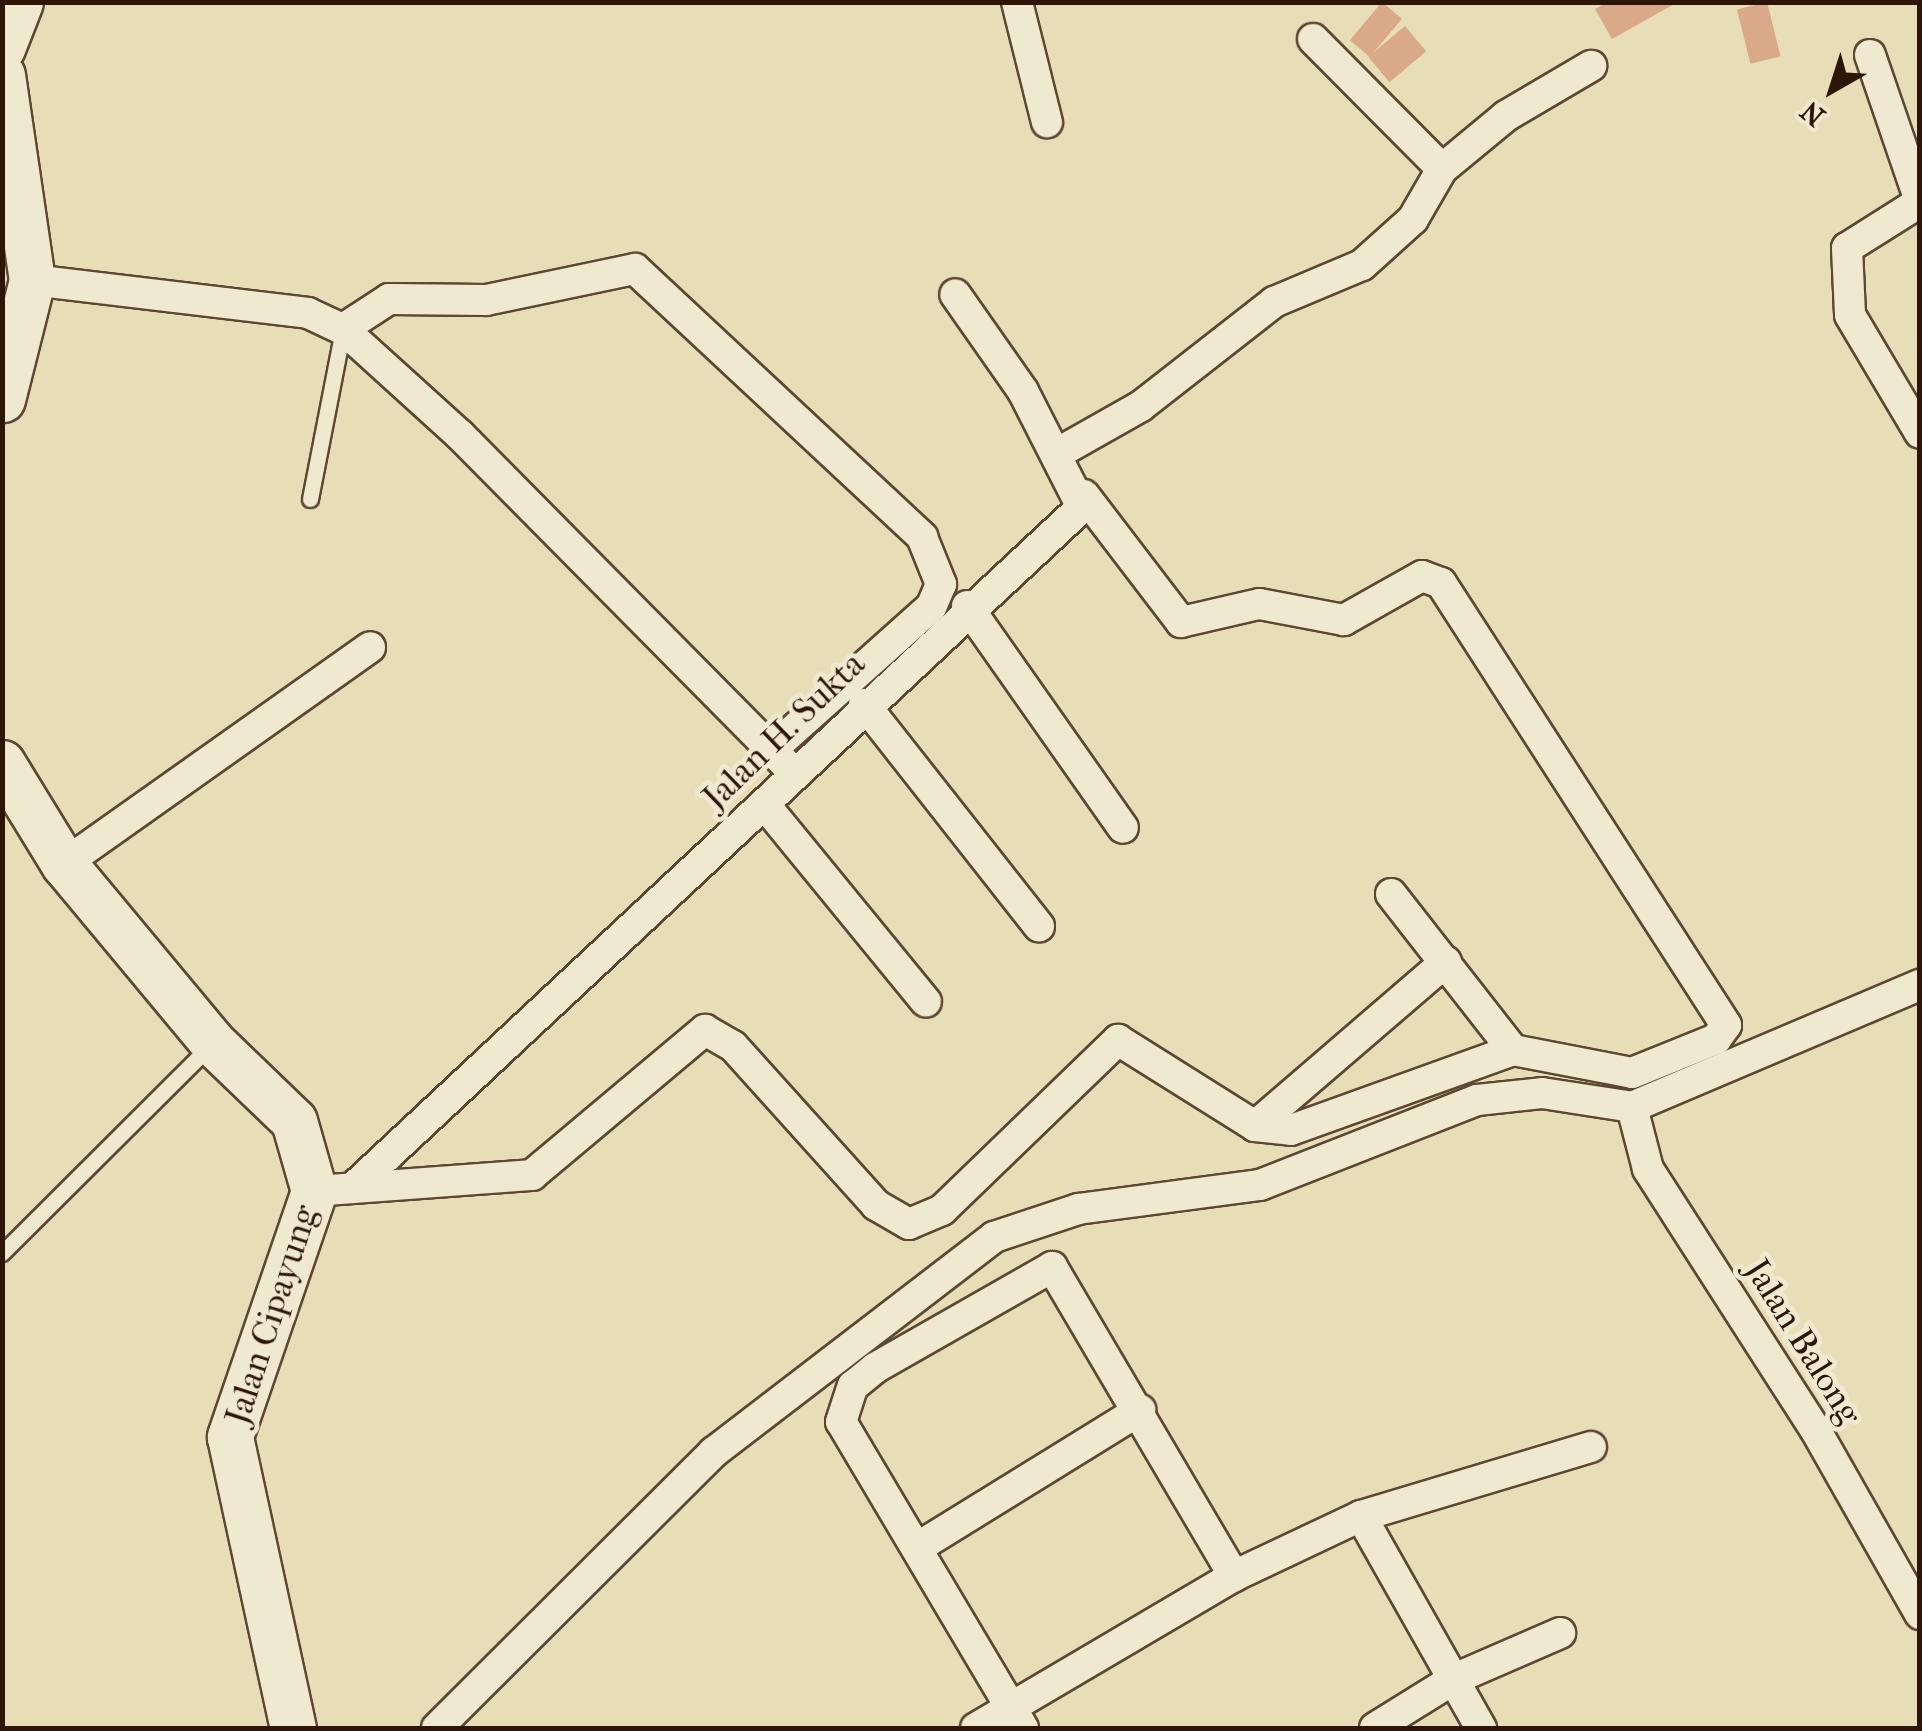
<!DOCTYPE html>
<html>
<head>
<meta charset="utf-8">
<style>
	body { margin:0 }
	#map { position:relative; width:1922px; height:1731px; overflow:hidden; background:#e7ddb6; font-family:"IM FELL French Canon",serif }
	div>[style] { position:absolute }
	.building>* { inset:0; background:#daa988; transform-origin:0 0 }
	.roads { filter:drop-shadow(2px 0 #5c4733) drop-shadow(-2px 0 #5c4733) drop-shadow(0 2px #5c4733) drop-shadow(0 -2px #5c4733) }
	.service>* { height:15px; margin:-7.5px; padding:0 7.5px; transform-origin:7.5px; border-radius:7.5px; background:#efe9d0 }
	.minor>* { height:30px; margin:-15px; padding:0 15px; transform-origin:15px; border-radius:15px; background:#efe9d0 }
	.secondary>* { height:45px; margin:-22.5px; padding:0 22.5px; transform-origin:22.5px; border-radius:22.5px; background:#efe9d0 }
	span { translate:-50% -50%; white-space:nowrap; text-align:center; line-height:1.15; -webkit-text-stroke:10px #efe9d0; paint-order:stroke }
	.street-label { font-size:35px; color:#2d1507 }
	.frame { position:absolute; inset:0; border:5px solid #2d1507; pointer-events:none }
	.north { position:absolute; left:1782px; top:40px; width:100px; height:100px; -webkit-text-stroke:8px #efe9d0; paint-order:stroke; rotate:219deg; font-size:28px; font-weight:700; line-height:40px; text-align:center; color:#2d1507 }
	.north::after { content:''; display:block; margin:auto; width:35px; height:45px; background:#2d1507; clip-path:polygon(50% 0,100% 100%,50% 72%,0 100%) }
</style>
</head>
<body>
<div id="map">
	<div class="building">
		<i style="left:1382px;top:2px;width:26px;height:50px;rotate:40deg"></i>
		<i style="clip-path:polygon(1608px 2px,1678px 2px,1612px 39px,1595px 9px)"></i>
		<i style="left:1767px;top:2px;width:56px;height:31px;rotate:76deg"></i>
		<i style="left:1405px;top:26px;width:33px;height:48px;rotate:50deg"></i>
	</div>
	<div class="roads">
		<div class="service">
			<i style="left:310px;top:499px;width:173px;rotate:-79deg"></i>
			<i style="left:2px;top:1253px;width:293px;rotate:-44.9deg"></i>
		</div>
		<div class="minor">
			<i style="left:1017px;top:2px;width:124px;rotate:76deg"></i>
			<i style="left:1313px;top:39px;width:183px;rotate:45.2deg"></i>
			<i style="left:1870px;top:55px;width:154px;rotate:71.1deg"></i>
			<i style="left:1920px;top:202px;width:86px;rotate:147.8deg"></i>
			<i style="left:1847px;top:248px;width:67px;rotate:87.4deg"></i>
			<i style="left:1850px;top:315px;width:137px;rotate:59.3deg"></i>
			<i style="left:32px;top:280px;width:278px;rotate:6.8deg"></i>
			<i style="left:308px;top:313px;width:38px;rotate:25deg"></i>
			<i style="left:343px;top:329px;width:158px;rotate:42.2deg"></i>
			<i style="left:460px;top:435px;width:462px;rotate:45.3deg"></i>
			<i style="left:343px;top:329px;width:55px;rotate:-33.1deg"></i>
			<i style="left:389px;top:299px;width:97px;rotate:0.6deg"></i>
			<i style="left:486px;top:300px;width:152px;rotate:-11.8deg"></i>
			<i style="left:635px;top:269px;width:393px;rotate:43deg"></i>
			<i style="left:922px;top:537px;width:51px;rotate:68deg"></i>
			<i style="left:941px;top:584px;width:25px;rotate:113deg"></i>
			<i style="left:931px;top:607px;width:213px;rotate:138.2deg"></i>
			<i style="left:1058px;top:453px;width:95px;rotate:-29.5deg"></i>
			<i style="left:1141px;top:406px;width:169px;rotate:-38deg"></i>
			<i style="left:1274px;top:302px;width:95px;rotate:-22.8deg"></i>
			<i style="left:1362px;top:265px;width:69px;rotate:-42deg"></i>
			<i style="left:1413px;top:219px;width:58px;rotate:-59.9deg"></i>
			<i style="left:1442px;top:169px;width:83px;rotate:-39.6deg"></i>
			<i style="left:1506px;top:116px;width:99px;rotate:-30.5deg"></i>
			<i style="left:967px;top:606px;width:271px;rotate:54.9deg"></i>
			<i style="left:864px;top:704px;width:283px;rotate:51.8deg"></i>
			<i style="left:765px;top:805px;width:254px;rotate:50.7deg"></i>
			<i style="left:64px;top:864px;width:375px;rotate:-35.3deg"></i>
			<i style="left:1391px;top:894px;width:198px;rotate:52deg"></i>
			<i style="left:1632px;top:1107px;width:64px;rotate:75.5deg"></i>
			<i style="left:1648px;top:1169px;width:309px;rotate:57.3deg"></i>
			<i style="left:1815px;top:1429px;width:213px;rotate:60.4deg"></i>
			<i style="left:1255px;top:1126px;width:252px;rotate:-40.7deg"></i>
			<i style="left:357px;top:1184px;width:992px;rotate:-43.04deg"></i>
			<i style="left:1082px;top:507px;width:130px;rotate:-117deg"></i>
			<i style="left:1023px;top:391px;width:118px;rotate:-125deg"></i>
			<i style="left:314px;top:1191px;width:219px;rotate:-4.2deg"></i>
			<i style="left:532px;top:1175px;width:226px;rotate:-40deg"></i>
			<i style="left:705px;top:1030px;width:32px;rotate:30deg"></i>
			<i style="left:733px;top:1046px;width:214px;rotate:48deg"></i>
			<i style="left:876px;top:1205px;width:38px;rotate:30deg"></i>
			<i style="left:909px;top:1224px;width:36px;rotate:-23deg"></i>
			<i style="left:942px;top:1210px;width:245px;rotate:-44deg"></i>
			<i style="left:1118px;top:1040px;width:162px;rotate:32.1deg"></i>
			<i style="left:1255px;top:1126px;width:36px;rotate:6deg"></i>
			<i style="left:1291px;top:1130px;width:236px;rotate:-19.8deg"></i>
			<i style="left:1513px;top:1050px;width:121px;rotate:10.9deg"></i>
			<i style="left:1632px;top:1073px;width:91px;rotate:-22deg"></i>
			<i style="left:1716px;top:1039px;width:17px;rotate:-54deg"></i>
			<i style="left:1726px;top:1025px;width:526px;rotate:-122.81deg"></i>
			<i style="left:1441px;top:583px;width:20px;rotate:-160deg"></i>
			<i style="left:1422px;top:576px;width:90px;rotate:150.6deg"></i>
			<i style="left:1344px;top:620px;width:86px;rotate:-169.3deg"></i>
			<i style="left:1259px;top:604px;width:80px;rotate:167deg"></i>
			<i style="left:1181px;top:622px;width:160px;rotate:-127.4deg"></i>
			<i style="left:1361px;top:1516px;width:244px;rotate:60.5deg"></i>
			<i style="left:920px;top:1546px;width:259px;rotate:-31.7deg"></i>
			<i style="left:437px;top:1728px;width:391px;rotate:-44.9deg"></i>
			<i style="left:714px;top:1452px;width:353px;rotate:-37.5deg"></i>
			<i style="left:994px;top:1237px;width:89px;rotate:-18.4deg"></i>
			<i style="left:1078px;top:1209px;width:184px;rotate:-7.5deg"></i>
			<i style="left:1260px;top:1185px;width:233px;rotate:-21.4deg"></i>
			<i style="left:1477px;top:1100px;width:65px;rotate:-6.1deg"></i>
			<i style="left:1542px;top:1093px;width:91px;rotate:8.8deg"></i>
			<i style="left:1632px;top:1107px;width:313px;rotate:-23deg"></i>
			<i style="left:976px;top:1728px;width:299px;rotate:-30.5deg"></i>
			<i style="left:1234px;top:1576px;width:140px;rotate:-25.3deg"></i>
			<i style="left:1361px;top:1516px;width:240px;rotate:-16.7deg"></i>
			<i style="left:1023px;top:1728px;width:356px;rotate:-120.7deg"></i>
			<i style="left:841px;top:1422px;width:38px;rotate:-72deg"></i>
			<i style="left:853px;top:1386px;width:28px;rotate:-39deg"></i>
			<i style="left:875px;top:1368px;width:204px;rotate:-29.7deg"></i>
			<i style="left:1052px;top:1267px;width:359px;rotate:59.5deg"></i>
			<i style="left:1375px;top:1728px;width:91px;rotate:-31.9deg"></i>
			<i style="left:1452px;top:1680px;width:118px;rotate:-23.5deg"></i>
		</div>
		<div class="secondary">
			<i style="left:2px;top:48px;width:49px;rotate:-68.6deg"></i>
			<i style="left:2px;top:75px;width:207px;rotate:81.7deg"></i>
			<i style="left:32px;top:280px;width:123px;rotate:104.1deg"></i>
			<i style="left:2px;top:763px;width:119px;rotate:58.5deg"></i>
			<i style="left:64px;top:864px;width:233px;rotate:50.2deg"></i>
			<i style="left:213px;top:1043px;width:112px;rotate:43.9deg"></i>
			<i style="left:294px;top:1121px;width:73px;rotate:74.1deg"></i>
			<i style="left:314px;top:1191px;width:260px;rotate:108.9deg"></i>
			<i style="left:230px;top:1437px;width:298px;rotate:77.8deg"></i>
		</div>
	</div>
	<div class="street-label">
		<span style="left:784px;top:731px;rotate:-44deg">Jalan H. Sukta</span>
		<span style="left:272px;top:1315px;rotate:-72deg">Jalan Cipayung</span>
		<span style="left:1803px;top:1342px;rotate:58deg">Jalan Balong</span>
	</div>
	<div class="frame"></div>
	<div class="north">N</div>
</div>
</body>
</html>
